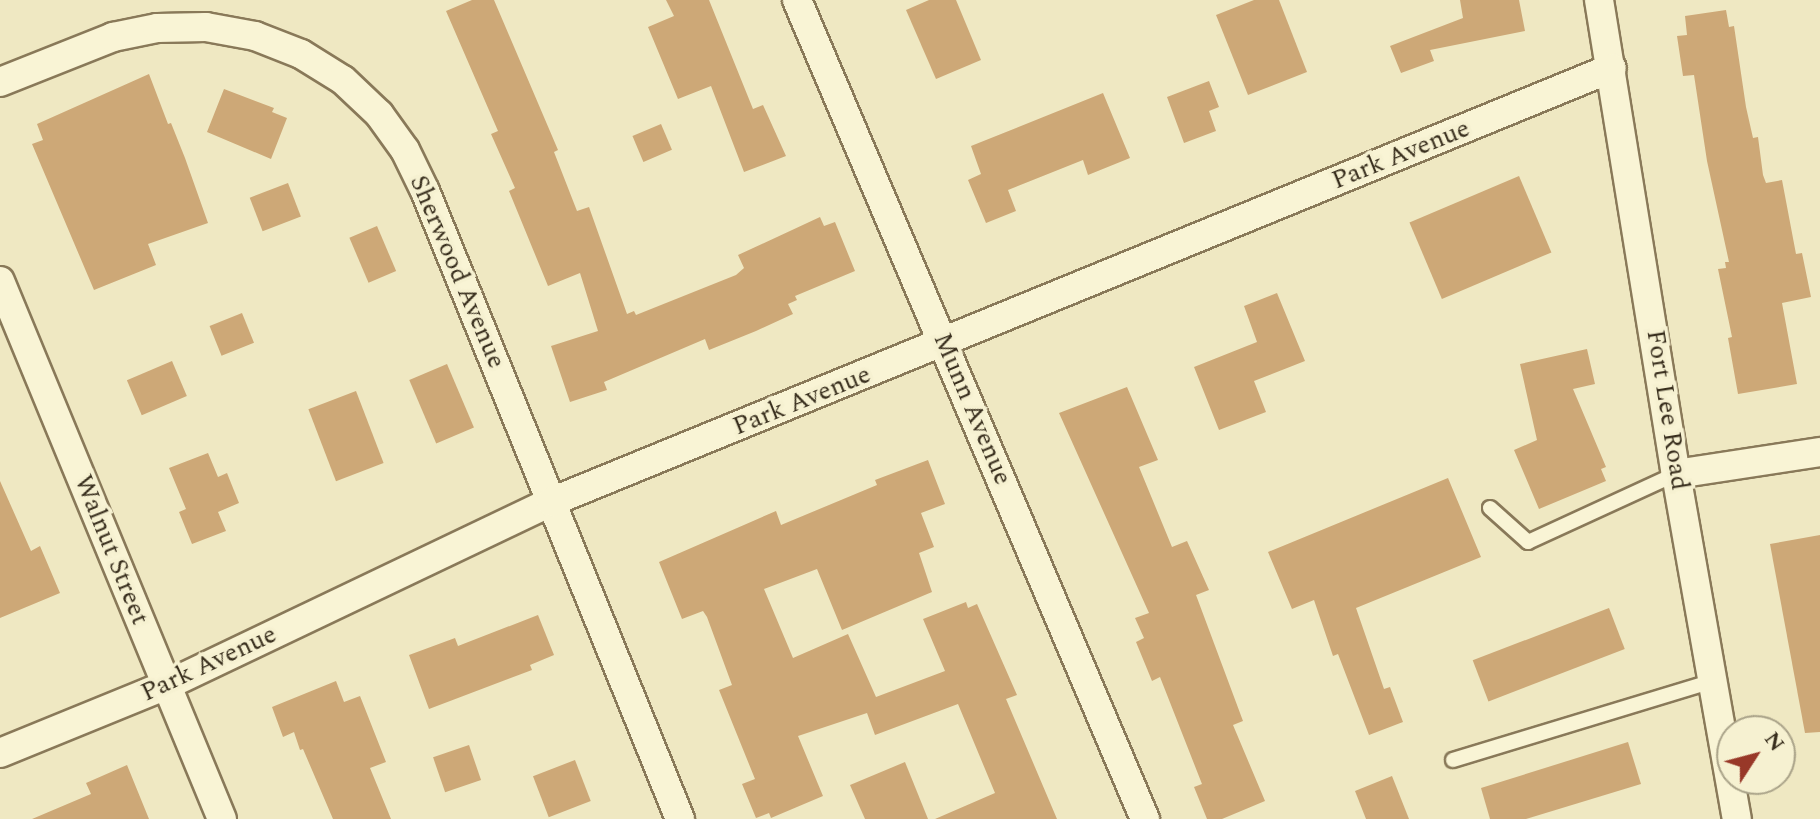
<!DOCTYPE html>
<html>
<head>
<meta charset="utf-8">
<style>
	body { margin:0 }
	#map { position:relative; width:1820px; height:819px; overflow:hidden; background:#efe8c2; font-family:Spectral,serif }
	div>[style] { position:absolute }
	.building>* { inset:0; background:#cda877; transform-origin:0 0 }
	.roads { filter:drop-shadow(2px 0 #897959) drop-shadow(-2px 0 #897959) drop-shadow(0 2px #897959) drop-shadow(0 -2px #897959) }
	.lane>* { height:14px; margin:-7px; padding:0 7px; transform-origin:7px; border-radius:7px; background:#f9f4d5 }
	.street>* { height:28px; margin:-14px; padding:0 14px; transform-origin:14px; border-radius:14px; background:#f9f4d5 }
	span { translate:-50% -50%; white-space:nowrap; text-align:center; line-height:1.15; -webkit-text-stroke:7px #f6f1d1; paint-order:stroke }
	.street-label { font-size:26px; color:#382e1d }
	.north { position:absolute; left:1716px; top:715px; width:80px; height:80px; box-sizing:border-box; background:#f6f1d1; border:2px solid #aaa389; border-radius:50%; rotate:54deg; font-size:22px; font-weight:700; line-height:32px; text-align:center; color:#382e1d }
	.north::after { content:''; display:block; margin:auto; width:28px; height:36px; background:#983828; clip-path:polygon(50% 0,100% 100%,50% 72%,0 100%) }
</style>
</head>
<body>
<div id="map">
	<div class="building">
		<i style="clip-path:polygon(472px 0,494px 0,558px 150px,554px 152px,577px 211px,589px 207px,627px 314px,634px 311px,636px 315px,736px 275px,744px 268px,738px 255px,820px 217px,824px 226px,835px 222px,855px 271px,795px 296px,797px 300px,788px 304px,793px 314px,756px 331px,709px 350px,705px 339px,604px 382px,607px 390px,570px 402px,551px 346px,598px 331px,580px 273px,548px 286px,509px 191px,515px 188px,491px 134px,498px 131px,446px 11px)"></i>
		<i style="clip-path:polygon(666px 0,709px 0,753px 109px,763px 105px,786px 156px,744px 172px,711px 86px,678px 99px,648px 27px,674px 16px)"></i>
		<i style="clip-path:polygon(929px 0,956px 0,981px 60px,936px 79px,906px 10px)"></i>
		<i style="clip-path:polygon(1254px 0,1279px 0,1307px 72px,1248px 95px,1216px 15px)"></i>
		<i style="clip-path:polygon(1460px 0,1519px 0,1525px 31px,1430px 50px,1434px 61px,1401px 73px,1390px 46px,1463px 18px)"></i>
		<i style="clip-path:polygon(1726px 10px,1729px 27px,1734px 26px,1746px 107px,1753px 138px,1758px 137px,1763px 175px,1766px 183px,1782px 180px,1796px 254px,1802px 253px,1811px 297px,1782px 303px,1797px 384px,1738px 394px,1728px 338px,1732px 337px,1718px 269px,1726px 268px,1725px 262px,1729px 262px,1707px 161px,1694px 75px,1683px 76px,1677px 36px,1687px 35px,1685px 16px)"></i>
		<i style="clip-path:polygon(149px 74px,168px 124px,171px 123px,185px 158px,208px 223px,148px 244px,156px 265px,94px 290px,32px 144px,43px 140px,37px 124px)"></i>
		<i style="clip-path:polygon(1209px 81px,1219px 107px,1209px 111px,1216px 131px,1184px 143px,1167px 97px)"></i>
		<i style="clip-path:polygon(224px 89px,274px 108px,272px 112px,287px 118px,271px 159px,207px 132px)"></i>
		<i style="clip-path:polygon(1103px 93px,1130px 158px,1088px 175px,1083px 160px,1008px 190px,1016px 211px,986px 223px,968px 180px,981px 174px,971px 146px)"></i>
		<i style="left:661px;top:124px;width:28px;height:31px;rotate:67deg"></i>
		<i style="left:1519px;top:176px;width:83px;height:119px;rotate:67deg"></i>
		<i style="left:288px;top:183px;width:36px;height:41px;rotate:69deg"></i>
		<i style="left:377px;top:226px;width:49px;height:30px;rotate:67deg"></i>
		<i style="clip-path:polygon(1277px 293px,1305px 361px,1254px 381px,1266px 412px,1219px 430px,1194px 367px,1257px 342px,1244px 306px)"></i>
		<i style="left:242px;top:313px;width:32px;height:35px;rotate:68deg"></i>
		<i style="clip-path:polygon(1587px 349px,1595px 384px,1573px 389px,1606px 467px,1601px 469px,1606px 481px,1539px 509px,1514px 450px,1537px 440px,1520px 364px)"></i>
		<i style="left:172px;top:361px;width:38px;height:49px;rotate:67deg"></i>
		<i style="left:447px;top:364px;width:69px;height:41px;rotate:67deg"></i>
		<i style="clip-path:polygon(1127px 387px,1158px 460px,1139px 467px,1172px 547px,1187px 541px,1209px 590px,1196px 595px,1243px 721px,1233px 725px,1265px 801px,1222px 819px,1207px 819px,1194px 787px,1202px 784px,1160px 677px,1152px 681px,1136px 642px,1144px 638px,1135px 618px,1149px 613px,1059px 413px)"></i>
		<i style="left:356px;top:391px;width:77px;height:51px;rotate:69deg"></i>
		<i style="clip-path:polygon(208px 453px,218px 477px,227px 473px,239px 503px,218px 512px,226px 531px,192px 544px,179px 512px,186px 509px,169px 468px)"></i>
		<i style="clip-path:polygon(928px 460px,945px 504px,921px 513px,934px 547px,919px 553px,932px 592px,842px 630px,817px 569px,764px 589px,793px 658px,848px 634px,876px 697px,945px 671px,923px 619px,966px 602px,968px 608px,977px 604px,1017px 695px,1006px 699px,1057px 819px,935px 819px,995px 793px,958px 704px,875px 735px,867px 713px,798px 736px,823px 796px,771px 818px,769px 813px,756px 818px,742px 784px,755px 779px,719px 690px,732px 685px,707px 617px,703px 611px,682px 619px,659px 562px,776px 511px,781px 525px,877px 485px,875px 480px)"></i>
		<i style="clip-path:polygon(1448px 478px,1481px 557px,1356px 608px,1384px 689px,1390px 687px,1403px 722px,1369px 735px,1338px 654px,1333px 656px,1314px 600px,1292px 609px,1268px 552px)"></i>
		<i style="clip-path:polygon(0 481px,31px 551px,40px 546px,60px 593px,0 618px)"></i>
		<i style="clip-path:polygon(1820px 535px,1820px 732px,1805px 733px,1770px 544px)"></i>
		<i style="left:1609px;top:608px;width:44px;height:146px;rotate:69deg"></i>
		<i style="clip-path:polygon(538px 615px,554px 655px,530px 665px,532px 670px,429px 709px,409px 655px,455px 638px,458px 646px)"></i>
		<i style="clip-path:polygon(336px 681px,344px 702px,360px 696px,386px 762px,370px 768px,391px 819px,333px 819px,303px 749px,300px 750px,294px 732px,283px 737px,272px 707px)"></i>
		<i style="clip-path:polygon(1628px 742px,1641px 784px,1526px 819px,1490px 819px,1481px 788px)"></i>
		<i style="left:469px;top:745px;width:37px;height:38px;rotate:71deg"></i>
		<i style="left:575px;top:760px;width:44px;height:45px;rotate:69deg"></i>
		<i style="clip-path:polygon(905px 762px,928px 819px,865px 819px,850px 785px)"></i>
		<i style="clip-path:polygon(127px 765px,149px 819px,32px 819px,91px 794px,86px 783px)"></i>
		<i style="clip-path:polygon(1392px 776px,1409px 819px,1366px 819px,1355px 791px)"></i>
	</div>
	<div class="roads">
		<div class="lane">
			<i style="left:1490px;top:508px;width:51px;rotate:41.8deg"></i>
			<i style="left:1528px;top:542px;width:163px;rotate:-24.7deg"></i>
			<i style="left:1453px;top:760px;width:272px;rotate:-16.9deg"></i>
		</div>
		<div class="street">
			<i style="left:797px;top:0;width:890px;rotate:66.98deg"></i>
			<i style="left:1599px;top:0;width:480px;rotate:80.8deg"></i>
			<i style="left:1676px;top:474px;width:350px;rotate:80deg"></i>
			<i style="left:0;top:82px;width:122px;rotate:-21.7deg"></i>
			<i style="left:113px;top:37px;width:45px;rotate:-11.6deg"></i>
			<i style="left:157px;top:28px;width:49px;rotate:-1.2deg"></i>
			<i style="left:206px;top:27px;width:50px;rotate:10.4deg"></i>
			<i style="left:255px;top:36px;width:49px;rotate:21.4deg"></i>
			<i style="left:301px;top:54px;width:49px;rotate:31.8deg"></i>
			<i style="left:343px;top:80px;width:50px;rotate:43.4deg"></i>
			<i style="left:379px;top:114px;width:44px;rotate:54.2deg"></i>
			<i style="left:405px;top:150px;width:46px;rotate:64deg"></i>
			<i style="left:425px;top:191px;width:678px;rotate:67.9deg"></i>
			<i style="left:0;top:281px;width:582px;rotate:67.58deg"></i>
			<i style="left:1676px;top:474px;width:146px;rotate:-8.7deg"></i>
			<i style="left:0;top:753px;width:180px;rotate:-22.2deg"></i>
			<i style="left:167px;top:685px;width:425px;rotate:-25.5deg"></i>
			<i style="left:551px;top:502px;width:1146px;rotate:-22.25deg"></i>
		</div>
	</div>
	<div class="street-label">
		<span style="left:1401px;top:155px;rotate:-22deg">Park Avenue</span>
		<span style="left:457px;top:272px;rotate:67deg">Sherwood Avenue</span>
		<span style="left:802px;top:401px;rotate:-22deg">Park Avenue</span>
		<span style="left:972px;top:409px;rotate:67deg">Munn Avenue</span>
		<span style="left:1667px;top:410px;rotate:81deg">Fort Lee Road</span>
		<span style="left:111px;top:550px;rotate:68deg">Walnut Street</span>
		<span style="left:209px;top:664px;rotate:-25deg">Park Avenue</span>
	</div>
	<div class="north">N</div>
</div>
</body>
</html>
